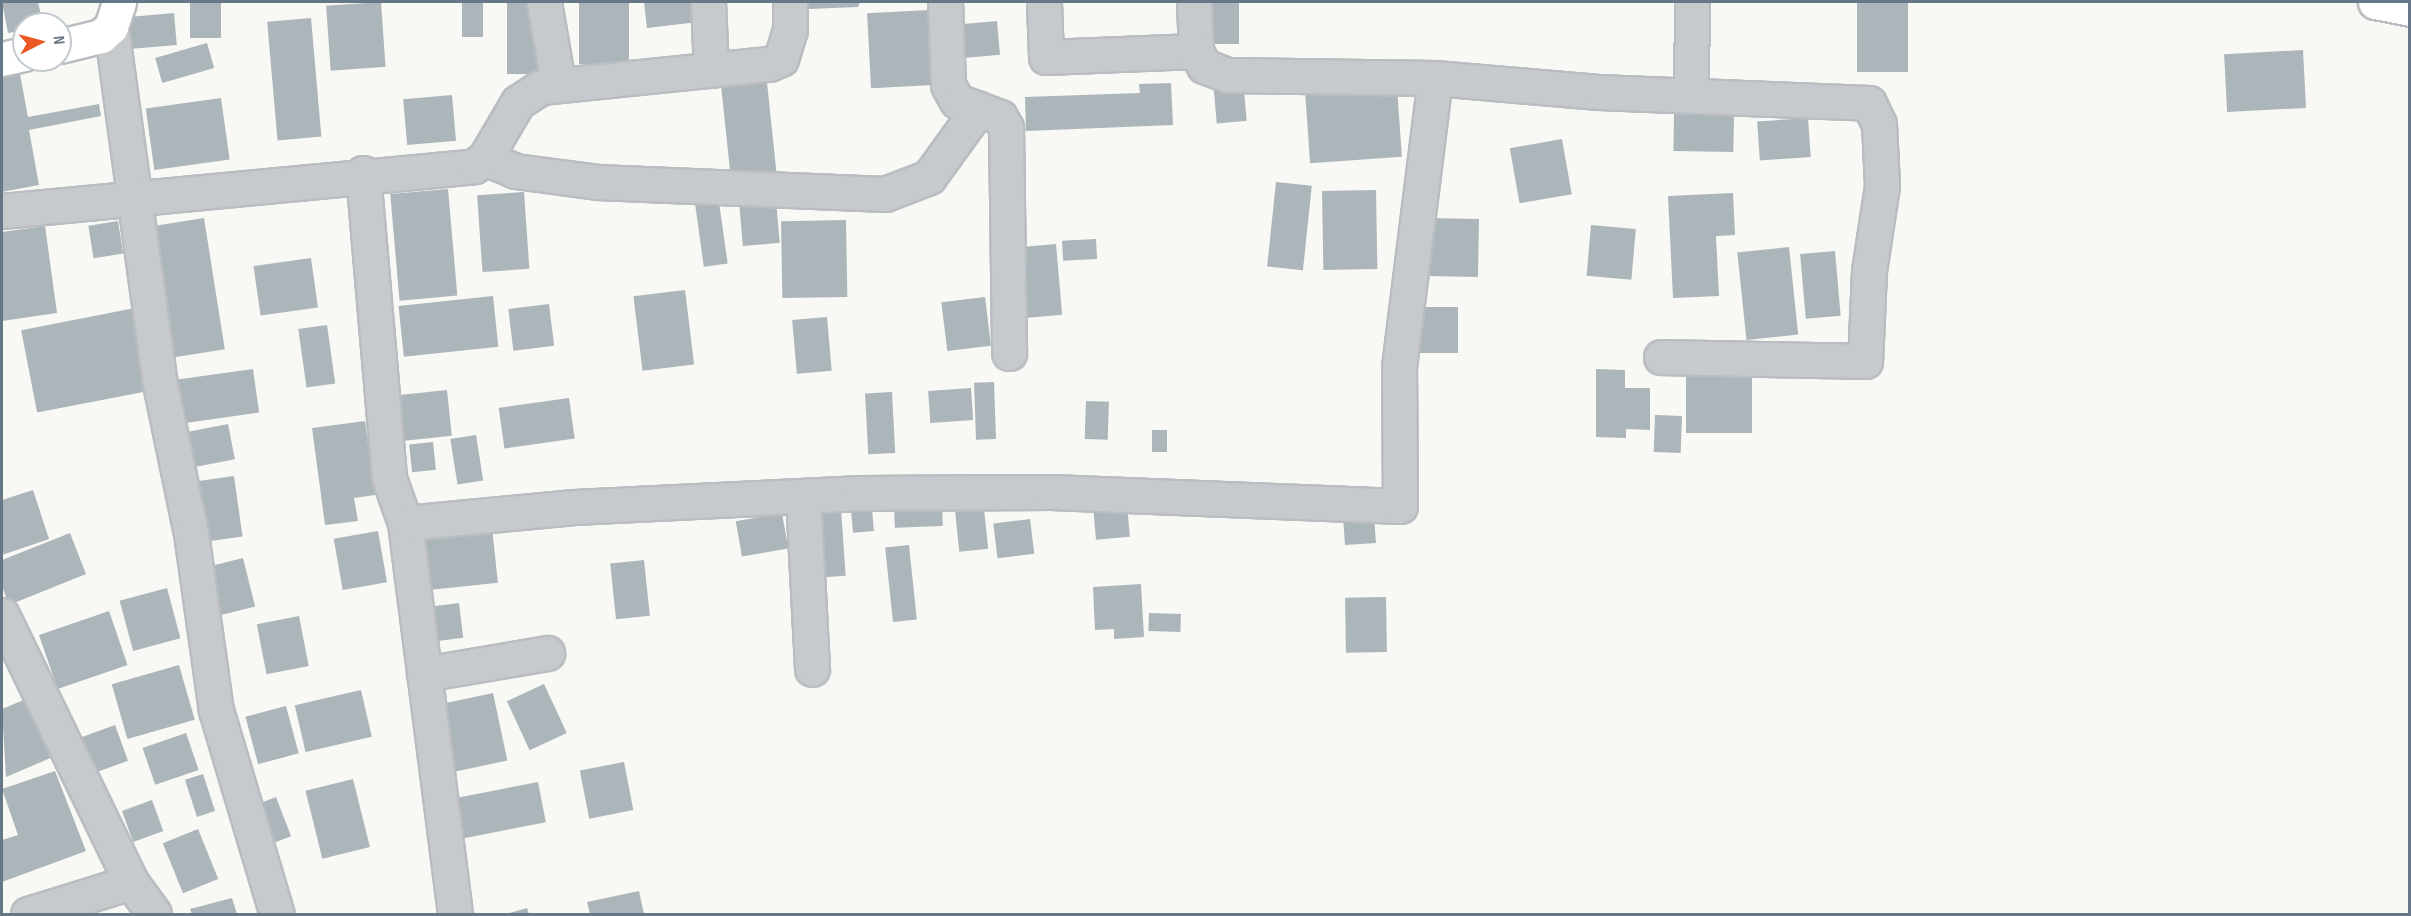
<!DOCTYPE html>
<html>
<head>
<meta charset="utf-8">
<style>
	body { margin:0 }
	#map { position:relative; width:2411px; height:916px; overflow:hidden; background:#f8f8f5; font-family:"Sofia Sans Condensed",sans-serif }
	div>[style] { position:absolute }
	.building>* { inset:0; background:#acb5ba; transform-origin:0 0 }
	.roads { filter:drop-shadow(2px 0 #b9bdc1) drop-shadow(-2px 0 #b9bdc1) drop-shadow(0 2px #b9bdc1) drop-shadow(0 -2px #b9bdc1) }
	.minor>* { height:33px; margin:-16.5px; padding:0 16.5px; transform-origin:16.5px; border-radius:16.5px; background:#c6cacd }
	.major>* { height:33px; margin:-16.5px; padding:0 16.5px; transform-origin:16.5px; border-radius:16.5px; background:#fff }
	span { translate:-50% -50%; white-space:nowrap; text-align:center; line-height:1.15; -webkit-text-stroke:6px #fff; paint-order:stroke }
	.frame { position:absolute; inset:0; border:3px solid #667888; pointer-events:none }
	.north { position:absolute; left:12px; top:12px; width:60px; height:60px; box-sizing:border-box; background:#fff; border:2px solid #c2c9cf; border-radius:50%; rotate:84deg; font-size:16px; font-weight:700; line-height:24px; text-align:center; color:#667888 }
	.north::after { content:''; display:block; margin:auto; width:21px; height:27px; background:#ea5723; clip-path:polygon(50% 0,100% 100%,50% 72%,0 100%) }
</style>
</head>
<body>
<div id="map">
	<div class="building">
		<i style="clip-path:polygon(2px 2px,38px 2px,43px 24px,24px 24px,24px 30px,8px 33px)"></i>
		<i style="left:190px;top:2px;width:31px;height:36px"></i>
		<i style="left:381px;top:2px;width:65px;height:55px;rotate:86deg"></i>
		<i style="left:462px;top:2px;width:21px;height:35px"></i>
		<i style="left:507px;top:2px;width:32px;height:72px"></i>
		<i style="left:579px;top:2px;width:50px;height:62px"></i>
		<i style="clip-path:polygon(644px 2px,696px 2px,698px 22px,647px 28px)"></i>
		<i style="clip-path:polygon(809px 2px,860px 2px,858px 7px,809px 9px)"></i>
		<i style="left:1198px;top:2px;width:41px;height:42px"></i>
		<i style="left:1857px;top:2px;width:51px;height:70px"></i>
		<i style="left:929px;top:10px;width:75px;height:62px;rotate:87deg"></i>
		<i style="left:174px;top:13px;width:32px;height:54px;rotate:85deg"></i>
		<i style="left:311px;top:18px;width:119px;height:44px;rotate:85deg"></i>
		<i style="left:997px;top:21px;width:34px;height:39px;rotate:85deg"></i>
		<i style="left:207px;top:43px;width:26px;height:54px;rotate:74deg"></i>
		<i style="left:2303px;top:50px;width:58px;height:79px;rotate:87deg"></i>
		<i style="clip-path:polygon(19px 69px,28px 117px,99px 104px,101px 116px,29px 130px,39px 185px,2px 192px,2px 73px)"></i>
		<i style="left:766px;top:73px;width:103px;height:46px;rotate:84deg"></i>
		<i style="left:1243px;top:79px;width:42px;height:30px;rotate:85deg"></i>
		<i style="clip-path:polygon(1171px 83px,1173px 125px,1026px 131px,1025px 97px,1140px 93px,1139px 84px)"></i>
		<i style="left:1397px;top:87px;width:70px;height:92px;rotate:86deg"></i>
		<i style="left:452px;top:95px;width:46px;height:49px;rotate:85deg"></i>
		<i style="left:221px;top:98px;width:62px;height:76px;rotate:82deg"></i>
		<i style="left:1674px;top:114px;width:60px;height:37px;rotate:1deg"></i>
		<i style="left:1808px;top:118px;width:39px;height:51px;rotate:86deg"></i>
		<i style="left:1562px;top:139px;width:56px;height:53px;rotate:80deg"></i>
		<i style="left:1276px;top:182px;width:36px;height:85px;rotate:6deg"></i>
		<i style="left:448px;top:189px;width:107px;height:58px;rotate:85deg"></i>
		<i style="left:1376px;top:190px;width:79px;height:54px;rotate:89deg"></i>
		<i style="left:524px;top:192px;width:77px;height:47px;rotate:86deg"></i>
		<i style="clip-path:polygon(1733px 193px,1735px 235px,1716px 236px,1719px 296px,1673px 298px,1668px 196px)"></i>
		<i style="left:776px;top:200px;width:43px;height:37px;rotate:85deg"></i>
		<i style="left:719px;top:202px;width:62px;height:24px;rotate:82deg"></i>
		<i style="left:204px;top:218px;width:133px;height:62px;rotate:81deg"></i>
		<i style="left:1428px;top:218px;width:51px;height:58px;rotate:1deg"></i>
		<i style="left:846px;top:220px;width:77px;height:65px;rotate:89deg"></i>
		<i style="left:118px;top:221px;width:33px;height:30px;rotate:81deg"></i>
		<i style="left:1591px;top:225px;width:45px;height:51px;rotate:5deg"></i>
		<i style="clip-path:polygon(45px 226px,57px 313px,2px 321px,2px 232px)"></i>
		<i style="left:1096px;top:239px;width:20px;height:34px;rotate:87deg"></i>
		<i style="left:1056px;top:244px;width:71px;height:40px;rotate:85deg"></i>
		<i style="left:1789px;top:247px;width:88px;height:52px;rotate:84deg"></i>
		<i style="left:1835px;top:251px;width:65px;height:35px;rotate:85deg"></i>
		<i style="left:311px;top:258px;width:50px;height:58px;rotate:82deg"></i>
		<i style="left:685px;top:290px;width:75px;height:52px;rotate:83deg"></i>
		<i style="left:493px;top:296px;width:51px;height:95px;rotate:84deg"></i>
		<i style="left:985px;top:297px;width:49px;height:44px;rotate:83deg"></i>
		<i style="left:549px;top:304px;width:42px;height:41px;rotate:83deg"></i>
		<i style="left:1458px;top:307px;width:46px;height:46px;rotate:90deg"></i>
		<i style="left:135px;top:308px;width:84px;height:116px;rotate:79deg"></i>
		<i style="left:827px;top:317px;width:54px;height:35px;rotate:85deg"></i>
		<i style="left:327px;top:325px;width:59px;height:29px;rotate:82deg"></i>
		<i style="left:253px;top:369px;width:44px;height:78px;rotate:82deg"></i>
		<i style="clip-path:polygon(1596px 369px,1625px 370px,1625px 388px,1650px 388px,1650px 430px,1626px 429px,1626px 438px,1596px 437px)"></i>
		<i style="left:1686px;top:372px;width:66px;height:61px"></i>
		<i style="left:994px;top:382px;width:57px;height:20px;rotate:88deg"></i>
		<i style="left:971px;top:388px;width:32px;height:43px;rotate:86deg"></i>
		<i style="left:447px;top:390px;width:46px;height:57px;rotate:84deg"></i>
		<i style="left:892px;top:392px;width:61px;height:27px;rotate:87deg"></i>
		<i style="left:569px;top:398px;width:41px;height:71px;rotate:82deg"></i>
		<i style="left:1086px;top:401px;width:23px;height:38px;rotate:2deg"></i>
		<i style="left:1655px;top:415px;width:27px;height:37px;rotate:2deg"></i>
		<i style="clip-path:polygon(365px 421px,375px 495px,354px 498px,358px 521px,325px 525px,312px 428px)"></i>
		<i style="left:228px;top:424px;width:36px;height:42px;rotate:79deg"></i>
		<i style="left:1167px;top:430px;width:22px;height:15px;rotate:90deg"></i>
		<i style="left:476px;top:435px;width:46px;height:26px;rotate:81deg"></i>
		<i style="left:433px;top:442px;width:28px;height:24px;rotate:84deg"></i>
		<i style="left:234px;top:476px;width:61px;height:43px;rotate:82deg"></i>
		<i style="clip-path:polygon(33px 490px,49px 539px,2px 555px,2px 500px)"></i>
		<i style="left:942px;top:502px;width:24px;height:48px;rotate:88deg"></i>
		<i style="left:1127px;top:504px;width:33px;height:34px;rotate:85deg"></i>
		<i style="left:841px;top:509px;width:67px;height:32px;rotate:86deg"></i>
		<i style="left:872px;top:509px;width:22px;height:21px;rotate:85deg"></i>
		<i style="left:984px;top:509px;width:40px;height:29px;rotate:84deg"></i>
		<i style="left:782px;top:513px;width:36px;height:47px;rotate:80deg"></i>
		<i style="left:1374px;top:515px;width:28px;height:31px;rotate:86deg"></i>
		<i style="left:1030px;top:519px;width:35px;height:37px;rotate:83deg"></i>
		<i style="left:492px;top:527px;width:56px;height:74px;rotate:84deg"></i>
		<i style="left:378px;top:531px;width:52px;height:45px;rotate:80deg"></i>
		<i style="clip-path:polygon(70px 533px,86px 574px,9px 605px,2px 586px,2px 560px)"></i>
		<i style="left:909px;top:545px;width:75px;height:24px;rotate:84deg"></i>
		<i style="left:243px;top:558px;width:50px;height:38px;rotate:76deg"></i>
		<i style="left:644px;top:560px;width:56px;height:34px;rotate:84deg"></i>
		<i style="clip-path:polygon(1141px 584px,1144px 637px,1114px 639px,1114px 629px,1095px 630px,1093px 587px)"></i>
		<i style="left:167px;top:588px;width:52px;height:49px;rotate:75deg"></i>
		<i style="left:1386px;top:597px;width:55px;height:41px;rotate:89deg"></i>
		<i style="left:459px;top:603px;width:35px;height:30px;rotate:83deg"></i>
		<i style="left:109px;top:611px;width:57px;height:74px;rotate:71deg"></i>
		<i style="left:1149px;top:613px;width:32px;height:18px;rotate:2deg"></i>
		<i style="left:299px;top:616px;width:51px;height:43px;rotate:79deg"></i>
		<i style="left:179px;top:665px;width:57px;height:70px;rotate:74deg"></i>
		<i style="left:544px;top:684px;width:54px;height:41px;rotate:65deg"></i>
		<i style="left:361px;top:690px;width:48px;height:68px;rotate:77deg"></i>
		<i style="left:493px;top:693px;width:69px;height:54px;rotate:78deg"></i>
		<i style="clip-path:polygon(31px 697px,55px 756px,6px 777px,2px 709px)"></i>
		<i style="left:286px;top:706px;width:49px;height:42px;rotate:75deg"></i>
		<i style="left:115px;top:725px;width:38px;height:46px;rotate:70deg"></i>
		<i style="left:186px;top:733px;width:39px;height:46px;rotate:71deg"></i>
		<i style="left:624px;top:762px;width:49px;height:45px;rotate:79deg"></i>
		<i style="clip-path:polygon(55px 771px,86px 851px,2px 882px,2px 840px,18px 835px,2px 789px)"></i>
		<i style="left:203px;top:774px;width:39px;height:19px;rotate:72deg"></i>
		<i style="left:353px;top:779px;width:70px;height:49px;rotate:76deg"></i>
		<i style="left:538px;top:782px;width:41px;height:90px;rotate:79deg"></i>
		<i style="left:276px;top:797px;width:42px;height:28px;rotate:69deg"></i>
		<i style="left:152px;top:800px;width:33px;height:32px;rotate:70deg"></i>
		<i style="left:198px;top:829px;width:54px;height:38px;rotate:68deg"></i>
		<i style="clip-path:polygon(639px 891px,644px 914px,590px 914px,587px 902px)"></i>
		<i style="clip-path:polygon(232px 898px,237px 914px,192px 914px,190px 909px)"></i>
		<i style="clip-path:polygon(527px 908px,529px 914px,506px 914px)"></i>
	</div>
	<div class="roads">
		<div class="minor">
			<i style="left:544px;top:2px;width:82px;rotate:80.2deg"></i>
			<i style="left:708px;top:2px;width:68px;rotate:87.5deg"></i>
			<i style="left:945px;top:2px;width:83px;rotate:87.9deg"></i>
			<i style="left:948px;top:85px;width:18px;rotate:61deg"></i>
			<i style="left:957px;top:101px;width:46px;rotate:20.4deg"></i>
			<i style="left:1000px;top:117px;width:13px;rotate:61deg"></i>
			<i style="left:1006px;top:128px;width:225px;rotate:89.2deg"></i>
			<i style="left:1044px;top:2px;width:55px;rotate:87.9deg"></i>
			<i style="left:1046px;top:57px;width:150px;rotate:-2.3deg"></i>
			<i style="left:1194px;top:2px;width:49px;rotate:87.7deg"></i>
			<i style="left:1196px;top:51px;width:17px;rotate:62deg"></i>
			<i style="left:1204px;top:66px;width:26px;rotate:21deg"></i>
			<i style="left:1228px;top:75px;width:207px;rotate:0.8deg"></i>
			<i style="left:1435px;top:78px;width:164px;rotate:4.9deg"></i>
			<i style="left:1598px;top:92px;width:271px;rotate:2.3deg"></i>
			<i style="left:1869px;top:103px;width:23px;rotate:65deg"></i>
			<i style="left:1879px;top:124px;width:62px;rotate:87.2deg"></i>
			<i style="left:1882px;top:186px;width:86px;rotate:98.7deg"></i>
			<i style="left:1869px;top:271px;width:90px;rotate:92.5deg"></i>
			<i style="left:1865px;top:361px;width:204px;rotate:-178.9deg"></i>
			<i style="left:111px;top:27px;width:355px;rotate:82.2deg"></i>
			<i style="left:159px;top:379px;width:157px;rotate:78.3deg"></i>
			<i style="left:191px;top:533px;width:179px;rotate:82deg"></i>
			<i style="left:216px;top:710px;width:213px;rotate:73.4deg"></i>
			<i style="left:1691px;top:94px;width:92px;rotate:-89.4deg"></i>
			<i style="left:485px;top:158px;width:33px;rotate:23deg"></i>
			<i style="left:515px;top:171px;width:83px;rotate:7.6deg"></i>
			<i style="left:597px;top:182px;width:288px;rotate:2.4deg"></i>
			<i style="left:885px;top:194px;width:47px;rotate:-21.1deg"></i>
			<i style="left:929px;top:177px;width:84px;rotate:-54.2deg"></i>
			<i style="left:363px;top:173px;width:306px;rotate:85.1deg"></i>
			<i style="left:389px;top:478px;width:48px;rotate:70.4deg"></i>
			<i style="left:405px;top:523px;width:394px;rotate:82.7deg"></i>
			<i style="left:2px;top:211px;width:474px;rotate:-5.4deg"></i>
			<i style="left:474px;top:166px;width:14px;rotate:-36deg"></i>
			<i style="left:485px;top:158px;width:65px;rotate:-59.5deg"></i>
			<i style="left:518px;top:102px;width:27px;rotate:-33deg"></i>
			<i style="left:541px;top:87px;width:229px;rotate:-5.8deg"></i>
			<i style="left:769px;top:64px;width:13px;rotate:-23deg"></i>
			<i style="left:781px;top:59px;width:30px;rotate:-73deg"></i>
			<i style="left:790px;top:30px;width:28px;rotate:-90deg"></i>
			<i style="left:803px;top:496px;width:173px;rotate:87deg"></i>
			<i style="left:405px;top:523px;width:170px;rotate:-5.4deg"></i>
			<i style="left:574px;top:507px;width:287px;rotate:-2.8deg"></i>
			<i style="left:861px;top:493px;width:190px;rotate:-0.3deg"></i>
			<i style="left:1051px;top:492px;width:349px;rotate:2.3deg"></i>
			<i style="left:1400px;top:506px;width:139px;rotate:-90.4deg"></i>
			<i style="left:1399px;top:367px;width:291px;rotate:-82.9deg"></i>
			<i style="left:2px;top:615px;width:297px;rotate:64.2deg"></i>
			<i style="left:131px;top:882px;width:39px;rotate:54deg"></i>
			<i style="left:424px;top:674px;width:125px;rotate:-9.7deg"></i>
			<i style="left:28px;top:914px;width:108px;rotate:-17.3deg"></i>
		</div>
		<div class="major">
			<i style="left:2375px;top:2px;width:36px;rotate:11deg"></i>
			<i style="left:60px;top:46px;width:42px;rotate:-13.7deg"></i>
			<i style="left:101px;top:36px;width:13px;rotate:-42deg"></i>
			<i style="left:111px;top:27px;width:26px;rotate:-72deg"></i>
			<i style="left:2px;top:59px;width:23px;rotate:-13deg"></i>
		</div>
	</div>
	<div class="frame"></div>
	<div class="north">N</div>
</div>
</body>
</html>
